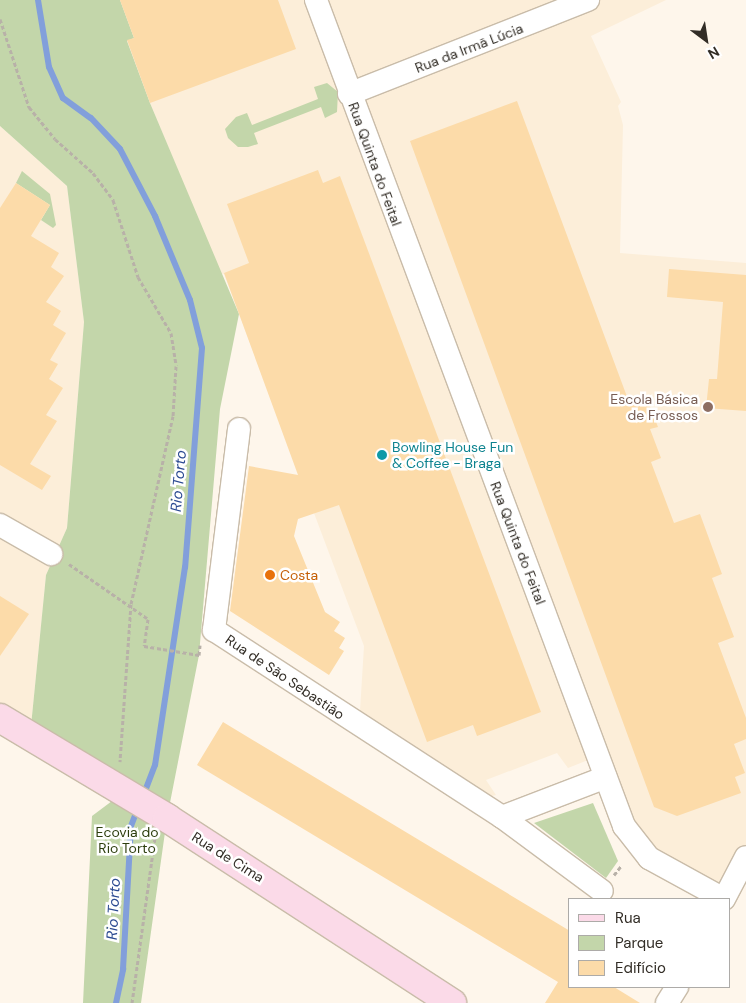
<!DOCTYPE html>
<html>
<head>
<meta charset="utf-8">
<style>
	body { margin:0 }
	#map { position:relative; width:746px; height:1003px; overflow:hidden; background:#fef6eb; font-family:"DM Sans",sans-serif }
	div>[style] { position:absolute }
	.built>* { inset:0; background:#fceed9 }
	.green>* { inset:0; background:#c3d6aa }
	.stream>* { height:6px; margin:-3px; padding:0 3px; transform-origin:3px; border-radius:3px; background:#829fdb }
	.building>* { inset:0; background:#fcdba9 }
	.path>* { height:3px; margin-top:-1.5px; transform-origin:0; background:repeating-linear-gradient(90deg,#b8b1a8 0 4px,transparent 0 6.5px) }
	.roads { filter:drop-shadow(1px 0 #c9bca9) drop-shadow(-1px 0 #c9bca9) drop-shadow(0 1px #c9bca9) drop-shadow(0 -1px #c9bca9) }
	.minor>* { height:22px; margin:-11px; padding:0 11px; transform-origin:11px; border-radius:11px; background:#fff }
	.primary>* { height:28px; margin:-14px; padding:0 14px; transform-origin:14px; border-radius:14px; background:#fbdae8 }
	.dots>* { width:14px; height:14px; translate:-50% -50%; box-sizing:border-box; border:2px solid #fff; border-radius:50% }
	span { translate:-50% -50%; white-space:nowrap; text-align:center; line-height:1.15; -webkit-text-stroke:5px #fff; paint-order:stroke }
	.street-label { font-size:14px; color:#322d26 }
	.education-label { font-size:14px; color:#785e54 }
	.right { translate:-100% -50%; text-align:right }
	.culture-label { font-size:14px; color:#0d838f }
	.left { translate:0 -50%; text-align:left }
	.food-label { font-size:14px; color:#c56008 }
	.park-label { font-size:14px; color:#2e3f0f }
	.water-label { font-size:15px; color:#2c4b92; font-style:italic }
	.legend { position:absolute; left:568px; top:898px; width:162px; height:90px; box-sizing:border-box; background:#fff; border:1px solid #adaba8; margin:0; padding:6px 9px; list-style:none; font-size:15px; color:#322d26 }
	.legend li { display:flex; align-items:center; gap:10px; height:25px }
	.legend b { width:25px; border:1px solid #adaba8 }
	.north { position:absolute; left:681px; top:15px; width:50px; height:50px; -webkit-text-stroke:4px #fff; paint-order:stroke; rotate:149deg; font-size:14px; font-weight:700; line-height:20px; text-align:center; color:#322d26 }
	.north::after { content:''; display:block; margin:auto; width:18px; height:22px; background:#322d26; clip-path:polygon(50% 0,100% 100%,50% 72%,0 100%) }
</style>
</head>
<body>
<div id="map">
	<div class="built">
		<i style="clip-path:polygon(120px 0,666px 0,591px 36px,621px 102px,618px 106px,623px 125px,620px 253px,746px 263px,746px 857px,724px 899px,649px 858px,598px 756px,568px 768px,557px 753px,486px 780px,496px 795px,475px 800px,359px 727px,364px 646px,224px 274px,221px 274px,150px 103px,127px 40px,134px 37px)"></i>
		<i style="clip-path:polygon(0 126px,67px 186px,84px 322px,67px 528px,46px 575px,30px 736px,0 718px)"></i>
	</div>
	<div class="green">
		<i style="clip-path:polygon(0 0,120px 0,134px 38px,127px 41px,150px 103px,239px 314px,220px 409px,199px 655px,167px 818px,141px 1003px,83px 1003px,92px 816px,124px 792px,30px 736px,46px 575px,67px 528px,84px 322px,67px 186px,0 126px)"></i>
		<i style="clip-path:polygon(327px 83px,338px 92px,337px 112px,325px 118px,321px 107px,254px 133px,258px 144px,248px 147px,238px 147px,228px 138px,225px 129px,236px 117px,247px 113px,252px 125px,318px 99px,314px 87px)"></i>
		<i style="clip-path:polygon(22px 171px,50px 194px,56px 225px,53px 228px,41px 220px,50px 205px,16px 183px)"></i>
		<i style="clip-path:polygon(593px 803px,618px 861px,606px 878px,534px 823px)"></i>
	</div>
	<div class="stream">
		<i style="left:38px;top:0;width:68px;rotate:80.7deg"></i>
		<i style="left:49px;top:67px;width:34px;rotate:66deg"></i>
		<i style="left:63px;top:98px;width:34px;rotate:36deg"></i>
		<i style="left:91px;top:118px;width:42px;rotate:46.9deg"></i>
		<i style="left:120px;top:149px;width:76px;rotate:62.4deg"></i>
		<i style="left:155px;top:216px;width:91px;rotate:67.4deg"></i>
		<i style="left:190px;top:300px;width:49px;rotate:76deg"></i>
		<i style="left:202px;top:348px;width:220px;rotate:94.4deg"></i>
		<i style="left:185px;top:567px;width:200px;rotate:98.6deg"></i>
		<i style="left:155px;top:765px;width:33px;rotate:111deg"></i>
		<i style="left:116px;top:1003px;width:35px;rotate:-78deg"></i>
		<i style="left:123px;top:969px;width:143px;rotate:-86.8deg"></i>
		<i style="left:131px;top:826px;width:19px;rotate:-69deg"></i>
	</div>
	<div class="building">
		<i style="clip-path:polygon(120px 0,278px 0,296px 49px,150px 103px,127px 40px,134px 38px)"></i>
		<i style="clip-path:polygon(517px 101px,629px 402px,646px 396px,658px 427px,650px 429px,661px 458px,651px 462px,674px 523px,700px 514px,722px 574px,712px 578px,734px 637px,718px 643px,746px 718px,746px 739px,734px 744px,745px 773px,735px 777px,741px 793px,677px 816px,654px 807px,410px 141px)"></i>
		<i style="clip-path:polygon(318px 170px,323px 183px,340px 176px,541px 712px,477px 736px,473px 725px,427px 742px,339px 505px,298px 519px,294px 536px,325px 612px,340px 622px,334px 631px,345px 638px,339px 648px,344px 651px,329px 675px,230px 611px,249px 466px,298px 475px,224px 273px,249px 263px,227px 204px)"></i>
		<i style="clip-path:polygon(16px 183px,50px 205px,31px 236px,59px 253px,51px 267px,64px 276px,46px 302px,61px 311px,53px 325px,66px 333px,50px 360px,58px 364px,49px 379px,63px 388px,46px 415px,57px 421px,30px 464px,51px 476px,42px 490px,0 465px,0 208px)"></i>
		<i style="clip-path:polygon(669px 269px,746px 275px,746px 411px,706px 408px,709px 379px,717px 379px,723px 302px,667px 297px)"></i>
		<i style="clip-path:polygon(0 596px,29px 614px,0 656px)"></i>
		<i style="clip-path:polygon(223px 722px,570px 931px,570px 987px,614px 987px,640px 1003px,545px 1003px,558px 982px,197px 765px)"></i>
	</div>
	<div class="path">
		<i style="left:0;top:19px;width:93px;rotate:71.8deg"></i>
		<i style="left:29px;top:107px;width:41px;rotate:50.9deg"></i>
		<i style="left:55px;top:139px;width:51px;rotate:41.8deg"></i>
		<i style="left:93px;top:173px;width:34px;rotate:53deg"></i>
		<i style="left:113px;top:200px;width:81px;rotate:72deg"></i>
		<i style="left:138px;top:277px;width:65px;rotate:59.5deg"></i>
		<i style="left:171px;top:333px;width:33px;rotate:81deg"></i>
		<i style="left:176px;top:366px;width:50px;rotate:93.4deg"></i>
		<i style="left:173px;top:416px;width:193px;rotate:102.6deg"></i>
		<i style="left:131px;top:604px;width:158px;rotate:94deg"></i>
		<i style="left:69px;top:564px;width:96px;rotate:34.8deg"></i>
		<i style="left:148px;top:619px;width:27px;rotate:98deg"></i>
		<i style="left:144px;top:646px;width:56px;rotate:9.3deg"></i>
		<i style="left:199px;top:655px;width:10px;rotate:-84deg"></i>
		<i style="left:614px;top:875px;width:11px;rotate:-52deg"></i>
		<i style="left:132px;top:1003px;width:167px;rotate:-82.1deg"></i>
	</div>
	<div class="roads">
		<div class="minor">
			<i style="left:316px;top:0;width:882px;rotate:69.55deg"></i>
			<i style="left:624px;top:826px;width:41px;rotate:52deg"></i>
			<i style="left:649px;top:858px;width:85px;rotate:28.7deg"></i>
			<i style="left:349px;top:94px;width:257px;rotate:-21.5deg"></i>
			<i style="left:239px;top:429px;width:203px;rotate:97.1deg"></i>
			<i style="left:214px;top:630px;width:343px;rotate:33deg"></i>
			<i style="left:502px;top:817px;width:111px;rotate:-21deg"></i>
			<i style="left:0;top:525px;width:59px;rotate:29.6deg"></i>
			<i style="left:502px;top:817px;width:124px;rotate:36.5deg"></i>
			<i style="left:724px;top:899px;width:47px;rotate:-62.4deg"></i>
			<i style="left:667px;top:1003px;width:19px;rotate:-58deg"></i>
		</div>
		<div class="primary">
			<i style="left:0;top:718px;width:195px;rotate:30.9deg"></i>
			<i style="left:167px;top:818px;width:340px;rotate:33deg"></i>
		</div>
	</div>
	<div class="dots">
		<i style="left:708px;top:407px;background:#8d6e63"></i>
		<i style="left:382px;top:455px;background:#0f9aa8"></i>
		<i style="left:270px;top:575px;background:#e8710a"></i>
	</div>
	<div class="street-label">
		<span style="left:469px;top:48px;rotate:-21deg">Rua da Irmã Lúcia</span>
		<span style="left:375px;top:164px;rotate:70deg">Rua Quinta do Feital</span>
		<span style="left:518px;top:543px;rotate:69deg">Rua Quinta do Feital</span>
		<span style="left:285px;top:677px;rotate:34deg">Rua de São Sebastião</span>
		<span style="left:228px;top:857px;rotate:32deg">Rua de Cima</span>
	</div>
	<div class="education-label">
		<span class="right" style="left:698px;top:407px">Escola Básica<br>de Frossos</span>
	</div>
	<div class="culture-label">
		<span class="left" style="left:392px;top:455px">Bowling House Fun<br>&amp; Coffee - Braga</span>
	</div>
	<div class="food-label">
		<span class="left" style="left:280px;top:575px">Costa</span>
	</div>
	<div class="park-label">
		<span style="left:127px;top:840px">Ecovia do<br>Rio Torto</span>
	</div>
	<div class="water-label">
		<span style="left:179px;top:481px;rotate:-85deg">Rio Torto</span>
		<span style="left:114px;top:909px;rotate:-87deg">Rio Torto</span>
	</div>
	<ul class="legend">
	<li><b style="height:6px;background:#fbdae8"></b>Rua</li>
	<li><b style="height:14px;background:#c3d6aa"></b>Parque</li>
	<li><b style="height:14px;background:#fcdba9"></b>Edifício</li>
	</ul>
	<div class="north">N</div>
</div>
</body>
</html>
